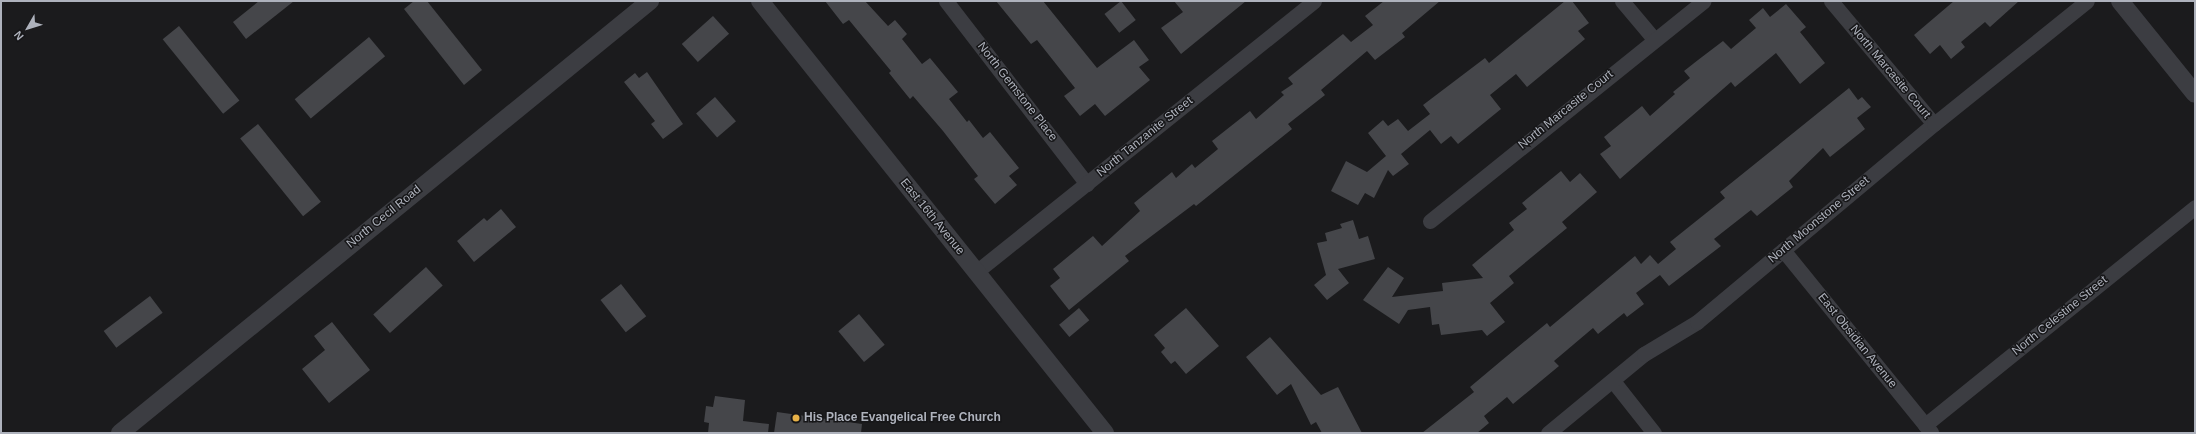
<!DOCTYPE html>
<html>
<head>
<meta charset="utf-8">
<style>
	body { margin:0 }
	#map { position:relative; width:2196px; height:434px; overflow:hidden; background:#1b1b1d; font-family:Arial,sans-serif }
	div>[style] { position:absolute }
	.building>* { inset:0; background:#45464a; transform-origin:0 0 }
	.minor>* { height:15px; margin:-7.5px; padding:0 7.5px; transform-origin:7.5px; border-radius:7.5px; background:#3c3d42 }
	.tertiary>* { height:18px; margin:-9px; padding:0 9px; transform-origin:9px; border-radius:9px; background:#3c3d42 }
	.dots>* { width:11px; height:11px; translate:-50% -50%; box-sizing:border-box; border:2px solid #161618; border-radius:50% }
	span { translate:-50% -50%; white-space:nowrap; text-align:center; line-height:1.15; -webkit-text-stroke:3px #161618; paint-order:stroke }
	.street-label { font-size:12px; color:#aeb2bc }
	.poi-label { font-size:12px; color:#aeb2bc; font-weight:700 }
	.left { translate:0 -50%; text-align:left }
	.frame { position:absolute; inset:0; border:2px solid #aeb2bc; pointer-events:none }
	.north { position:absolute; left:8px; top:8px; width:40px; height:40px; -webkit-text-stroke:3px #161618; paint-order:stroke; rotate:231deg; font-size:11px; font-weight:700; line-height:16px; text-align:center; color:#aeb2bc }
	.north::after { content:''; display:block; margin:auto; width:14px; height:18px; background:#aeb2bc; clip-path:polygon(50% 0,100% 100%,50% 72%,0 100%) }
</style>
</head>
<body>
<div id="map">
	<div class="building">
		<i style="clip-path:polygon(259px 1px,294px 1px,246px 39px,233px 22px)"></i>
		<i style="clip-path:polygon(414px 1px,427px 1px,482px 70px,464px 85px,404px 9px)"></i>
		<i style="clip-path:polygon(825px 1px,865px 1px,888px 26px,895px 20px,907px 34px,902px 39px,922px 64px,930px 58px,958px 92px,949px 99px,967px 122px,969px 120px,983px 138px,990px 132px,1019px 168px,1009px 176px,1017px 185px,995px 204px,974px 179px,978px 176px,943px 131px,913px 96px,910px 99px,889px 73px,891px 71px,849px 20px,843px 24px)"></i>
		<i style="clip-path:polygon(996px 1px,1043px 1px,1097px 68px,1134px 40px,1149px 60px,1139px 67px,1150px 80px,1105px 116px,1095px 104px,1080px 116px,1064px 96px,1075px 88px,1037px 40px,1031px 44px)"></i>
		<i style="left:1121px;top:1px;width:24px;height:21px;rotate:52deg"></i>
		<i style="clip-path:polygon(1174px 1px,1246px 1px,1181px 54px,1161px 28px,1183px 12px)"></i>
		<i style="clip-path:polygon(1384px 1px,1440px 1px,1402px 33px,1405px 37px,1375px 60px,1367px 51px,1321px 90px,1325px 95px,1288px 124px,1292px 129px,1196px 206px,1194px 204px,1125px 256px,1129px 261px,1069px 310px,1050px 286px,1060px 278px,1053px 269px,1093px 236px,1102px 246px,1140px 211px,1134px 203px,1172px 172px,1176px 178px,1192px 164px,1195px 168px,1218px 149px,1212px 141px,1250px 111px,1256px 119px,1284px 95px,1281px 92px,1293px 84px,1288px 78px,1343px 34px,1351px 42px,1373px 25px,1365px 16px)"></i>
		<i style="clip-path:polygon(1565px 1px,1572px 1px,1589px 23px,1578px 31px,1585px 39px,1527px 87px,1516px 74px,1490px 95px,1501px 109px,1458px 144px,1451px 136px,1441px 144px,1430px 130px,1401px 154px,1409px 164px,1393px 176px,1388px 170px,1374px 198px,1365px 193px,1358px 205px,1331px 191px,1346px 161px,1367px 172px,1386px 156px,1368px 133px,1383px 120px,1388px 126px,1398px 119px,1408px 131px,1430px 114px,1423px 105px,1485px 58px,1489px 63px)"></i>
		<i style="clip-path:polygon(1954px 1px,2019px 1px,1990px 27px,1985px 22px,1961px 42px,1965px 47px,1951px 59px,1940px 45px,1930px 54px,1914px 35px)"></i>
		<i style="clip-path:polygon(1786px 4px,1806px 27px,1800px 32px,1825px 63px,1800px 84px,1776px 53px,1735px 87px,1731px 82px,1620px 179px,1600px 154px,1611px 146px,1604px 137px,1642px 106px,1650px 116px,1675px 94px,1673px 92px,1690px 78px,1684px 71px,1698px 60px,1723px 41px,1731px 49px,1756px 28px,1749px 20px,1763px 8px,1770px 17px)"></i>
		<i style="left:713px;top:16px;width:24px;height:42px;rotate:48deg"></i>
		<i style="left:179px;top:26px;width:96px;height:21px;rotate:51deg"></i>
		<i style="left:369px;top:37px;width:25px;height:97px;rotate:50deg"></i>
		<i style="clip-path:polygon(647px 72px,683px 124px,663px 139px,651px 124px,655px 121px,624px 82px,635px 73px,639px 78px)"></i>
		<i style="clip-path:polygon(1849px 88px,1858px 100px,1862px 97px,1871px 107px,1857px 118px,1865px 129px,1830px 157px,1823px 148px,1789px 181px,1793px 187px,1757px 216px,1751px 210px,1714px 239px,1721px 246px,1669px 286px,1660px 275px,1636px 293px,1644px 304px,1627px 317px,1624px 313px,1598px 334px,1593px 328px,1554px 361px,1559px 366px,1513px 404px,1507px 397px,1484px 416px,1489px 423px,1477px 433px,1422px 433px,1474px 392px,1470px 387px,1501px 361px,1547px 323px,1550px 327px,1635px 256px,1641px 264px,1650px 255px,1658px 264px,1676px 249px,1670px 242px,1725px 198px,1720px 192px)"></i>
		<i style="left:715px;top:97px;width:32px;height:25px;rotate:49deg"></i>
		<i style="left:258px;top:124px;width:100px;height:23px;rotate:51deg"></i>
		<i style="clip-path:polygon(1561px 171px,1570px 182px,1580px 173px,1597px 192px,1562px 222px,1567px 228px,1509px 276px,1514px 283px,1490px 303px,1505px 322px,1487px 336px,1482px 330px,1441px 335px,1439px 324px,1432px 325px,1430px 307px,1408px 310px,1399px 324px,1363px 300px,1388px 267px,1404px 278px,1392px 297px,1443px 291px,1442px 283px,1483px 278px,1472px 265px,1514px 230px,1509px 223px,1527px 209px,1522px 203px)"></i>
		<i style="clip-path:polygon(501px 209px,516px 227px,474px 262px,457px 241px,484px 218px,487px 221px)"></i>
		<i style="clip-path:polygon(1353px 220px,1359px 239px,1368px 236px,1375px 259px,1338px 269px,1349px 283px,1327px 300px,1314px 285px,1326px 275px,1317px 243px,1327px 241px,1325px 233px,1342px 228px,1340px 224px)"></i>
		<i style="left:426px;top:267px;width:25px;height:71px;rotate:48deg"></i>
		<i style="left:621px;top:284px;width:41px;height:26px;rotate:52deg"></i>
		<i style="left:150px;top:296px;width:21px;height:58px;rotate:53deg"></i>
		<i style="left:1079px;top:308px;width:16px;height:26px;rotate:50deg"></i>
		<i style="clip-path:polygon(1186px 308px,1219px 346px,1186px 374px,1175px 361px,1171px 364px,1161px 352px,1165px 348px,1154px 335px)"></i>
		<i style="left:859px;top:314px;width:40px;height:27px;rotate:50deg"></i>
		<i style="clip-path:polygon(332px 322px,370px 370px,329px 403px,302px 369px,325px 350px,314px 336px)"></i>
		<i style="clip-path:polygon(1270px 337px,1321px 395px,1338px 387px,1362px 433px,1322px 433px,1316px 422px,1311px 425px,1291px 384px,1277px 395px,1246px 357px)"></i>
		<i style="clip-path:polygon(715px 396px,745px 400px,743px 421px,769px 424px,768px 433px,708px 433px,709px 423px,704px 422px,706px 406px,713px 407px)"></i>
		<i style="clip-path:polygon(777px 412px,862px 424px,861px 433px,774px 433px)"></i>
	</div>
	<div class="minor">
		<i style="left:946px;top:1px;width:231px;rotate:52.4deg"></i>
		<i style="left:1622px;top:1px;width:50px;rotate:49.9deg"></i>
		<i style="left:1831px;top:1px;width:160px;rotate:50.1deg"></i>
		<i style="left:1430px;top:221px;width:351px;rotate:-38.8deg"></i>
		<i style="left:1783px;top:250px;width:235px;rotate:50.9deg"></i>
		<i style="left:976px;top:272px;width:433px;rotate:-38.7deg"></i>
		<i style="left:1613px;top:381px;width:66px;rotate:51.7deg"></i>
		<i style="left:1925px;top:425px;width:347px;rotate:-38.9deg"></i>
		<i style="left:1548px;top:433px;width:124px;rotate:-39.5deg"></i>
		<i style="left:1644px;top:354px;width:62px;rotate:-31.1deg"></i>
		<i style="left:1697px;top:322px;width:309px;rotate:-39.9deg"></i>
		<i style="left:1934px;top:124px;width:196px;rotate:-38.8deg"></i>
	</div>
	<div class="tertiary">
		<i style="left:760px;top:1px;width:553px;rotate:51.39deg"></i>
		<i style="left:2120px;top:1px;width:119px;rotate:51.1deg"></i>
		<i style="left:120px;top:433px;width:684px;rotate:-39.18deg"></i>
	</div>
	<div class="dots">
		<i style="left:796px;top:418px;background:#e8b147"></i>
	</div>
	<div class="street-label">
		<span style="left:1890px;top:72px;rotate:50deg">North Marcasite Court</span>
		<span style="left:1017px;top:92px;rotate:52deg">North Gemstone Place</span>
		<span style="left:1566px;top:110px;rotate:-39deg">North Marcasite Court</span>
		<span style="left:1145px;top:137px;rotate:-39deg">North Tanzanite Street</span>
		<span style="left:384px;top:217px;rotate:-39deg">North Cecil Road</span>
		<span style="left:932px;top:217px;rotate:51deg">East 16th Avenue</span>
		<span style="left:1819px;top:220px;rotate:-40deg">North Moonstone Street</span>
		<span style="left:2060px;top:316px;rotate:-39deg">North Celestine Street</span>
		<span style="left:1857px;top:341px;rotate:51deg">East Obsidian Avenue</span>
	</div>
	<div class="poi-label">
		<span class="left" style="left:804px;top:418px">His Place Evangelical Free Church</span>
	</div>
	<div class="frame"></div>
	<div class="north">N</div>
</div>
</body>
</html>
